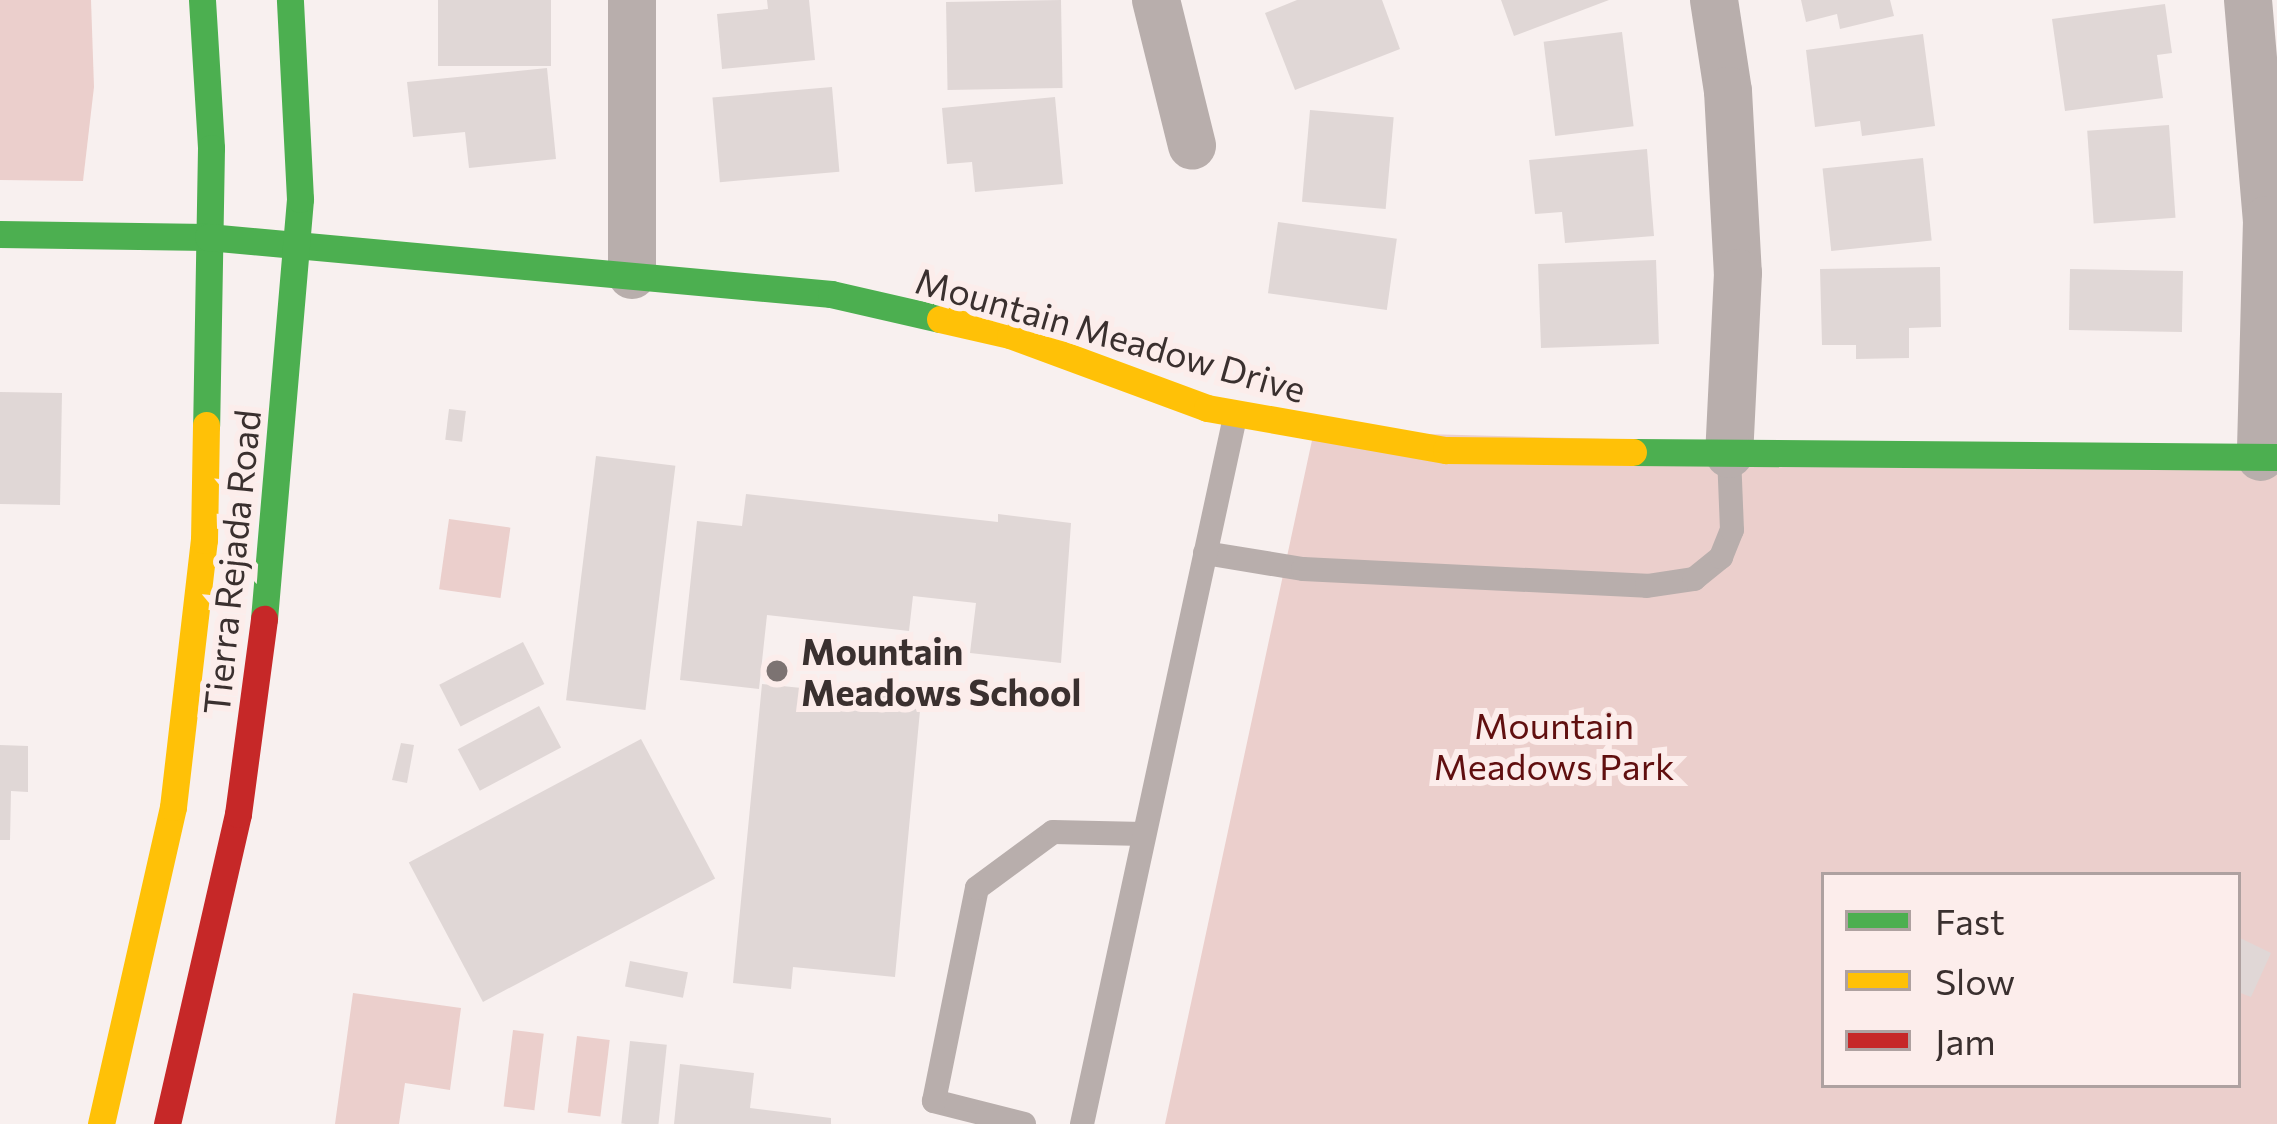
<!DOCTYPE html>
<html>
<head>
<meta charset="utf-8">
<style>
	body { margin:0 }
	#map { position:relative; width:2277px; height:1124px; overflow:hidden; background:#f8f0ef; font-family:Commissioner,sans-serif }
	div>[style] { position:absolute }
	.green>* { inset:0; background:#ebcfcc; transform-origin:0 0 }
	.building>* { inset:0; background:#e0d7d6; transform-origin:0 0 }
	.lane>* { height:24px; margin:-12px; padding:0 12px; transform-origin:12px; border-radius:12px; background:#b8aeac }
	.street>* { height:48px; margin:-24px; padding:0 24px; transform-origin:24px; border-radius:24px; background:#b8aeac }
	.fast>* { height:27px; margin:-13.5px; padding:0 13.5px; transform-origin:13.5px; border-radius:13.5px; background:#4caf50 }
	.slow>* { height:27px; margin:-13.5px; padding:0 13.5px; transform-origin:13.5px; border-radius:13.5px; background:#ffc107 }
	.jam>* { height:27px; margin:-13.5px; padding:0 13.5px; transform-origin:13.5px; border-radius:13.5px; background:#c62828 }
	.dots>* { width:33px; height:33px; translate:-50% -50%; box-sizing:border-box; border:6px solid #fcedeb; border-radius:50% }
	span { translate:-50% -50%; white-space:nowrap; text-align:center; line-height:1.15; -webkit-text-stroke:12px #fcedeb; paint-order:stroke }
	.street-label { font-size:36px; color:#3a302f }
	.poi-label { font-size:36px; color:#3a302f; font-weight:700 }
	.left { translate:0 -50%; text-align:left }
	.park-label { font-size:36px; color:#600f0f }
	.legend { position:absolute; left:1821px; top:872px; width:420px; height:216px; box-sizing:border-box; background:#fcedeb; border:3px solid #aea1a0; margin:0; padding:15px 21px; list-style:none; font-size:36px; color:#3a302f }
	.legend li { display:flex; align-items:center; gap:24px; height:60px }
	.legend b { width:60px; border:3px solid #aea1a0 }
</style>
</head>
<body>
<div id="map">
	<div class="green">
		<i style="clip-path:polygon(0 0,91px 0,94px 87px,83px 181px,0 180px)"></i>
		<i style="clip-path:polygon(evenodd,1314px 431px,2277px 457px,2277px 1124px,1165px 1124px,1314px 431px,1824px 875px,2238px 875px,2238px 1085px,1824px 1085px,1824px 875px)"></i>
		<i style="left:449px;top:519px;width:62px;height:71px;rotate:8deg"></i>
		<i style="clip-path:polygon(353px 993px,461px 1008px,450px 1090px,405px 1083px,399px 1124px,335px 1124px)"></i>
		<i style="left:513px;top:1030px;width:31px;height:77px;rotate:7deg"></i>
		<i style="left:577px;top:1036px;width:33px;height:77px;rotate:7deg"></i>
	</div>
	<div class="building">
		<i style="left:438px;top:0;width:113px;height:66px"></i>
		<i style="clip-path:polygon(767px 0,809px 0,815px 60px,722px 69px,717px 14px,768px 9px)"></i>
		<i style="left:1061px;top:0;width:88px;height:115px;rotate:89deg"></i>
		<i style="clip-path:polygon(1297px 0,1382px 0,1400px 49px,1295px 90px,1265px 13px)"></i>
		<i style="clip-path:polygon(1501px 0,1609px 0,1514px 36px)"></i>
		<i style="clip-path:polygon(1801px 0,1890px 0,1894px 16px,1840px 29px,1837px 14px,1806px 22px)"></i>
		<i style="clip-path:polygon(2165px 4px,2172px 53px,2157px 55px,2163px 98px,2065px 111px,2052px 19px)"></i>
		<i style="left:1622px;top:32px;width:95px;height:79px;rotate:83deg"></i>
		<i style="clip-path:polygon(1923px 34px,1935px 126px,1862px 136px,1860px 121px,1815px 127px,1806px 50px)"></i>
		<i style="clip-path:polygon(547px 68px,556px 159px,469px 168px,465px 132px,413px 137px,407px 82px)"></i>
		<i style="left:832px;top:87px;width:85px;height:120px;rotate:85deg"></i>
		<i style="clip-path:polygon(1055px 97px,1063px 184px,975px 192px,972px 162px,947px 164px,942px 108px)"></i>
		<i style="left:1310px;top:110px;width:84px;height:92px;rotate:5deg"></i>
		<i style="left:2169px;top:125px;width:93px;height:82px;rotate:86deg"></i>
		<i style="clip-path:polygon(1647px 149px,1654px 236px,1565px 243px,1562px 212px,1535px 214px,1529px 160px)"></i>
		<i style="left:1923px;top:158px;width:83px;height:101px;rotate:84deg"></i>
		<i style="left:1278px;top:222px;width:120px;height:72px;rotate:8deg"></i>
		<i style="left:1656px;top:260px;width:84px;height:118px;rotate:88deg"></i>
		<i style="clip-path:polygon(1940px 267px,1941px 327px,1909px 328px,1909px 358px,1856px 359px,1856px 345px,1822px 345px,1820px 269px)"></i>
		<i style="left:2070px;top:269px;width:113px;height:61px;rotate:1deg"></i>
		<i style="left:0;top:392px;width:62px;height:112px;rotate:1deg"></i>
		<i style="left:449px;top:409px;width:17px;height:31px;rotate:7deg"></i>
		<i style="left:596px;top:456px;width:80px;height:246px;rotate:7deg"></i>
		<i style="clip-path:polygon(746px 494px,998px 522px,998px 514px,1071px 523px,1061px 663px,970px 653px,976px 603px,913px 596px,909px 631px,767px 615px,759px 689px,680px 680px,697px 521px,742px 526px)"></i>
		<i style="left:523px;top:642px;width:47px;height:94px;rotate:63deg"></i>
		<i style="clip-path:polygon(762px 684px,921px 700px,895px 977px,793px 967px,791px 989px,733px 983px)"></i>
		<i style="left:539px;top:706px;width:47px;height:92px;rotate:62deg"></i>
		<i style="left:641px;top:739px;width:158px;height:263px;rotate:62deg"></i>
		<i style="clip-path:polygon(401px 743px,414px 745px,407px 783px,392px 780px)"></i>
		<i style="clip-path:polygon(0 745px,28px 746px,28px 792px,11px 791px,10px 840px,0 840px)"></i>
		<i style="clip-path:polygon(2238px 937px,2271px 953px,2251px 997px,2238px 992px)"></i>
		<i style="left:630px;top:961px;width:59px;height:26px;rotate:11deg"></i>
		<i style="left:630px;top:1041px;width:37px;height:83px;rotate:6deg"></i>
		<i style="clip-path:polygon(680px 1064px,754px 1073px,750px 1108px,831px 1118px,831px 1124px,674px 1124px)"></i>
	</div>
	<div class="lane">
		<i style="left:1205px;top:553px;width:99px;rotate:9.3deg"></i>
		<i style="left:1303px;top:569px;width:344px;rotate:2.8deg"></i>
		<i style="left:1647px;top:586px;width:48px;rotate:-8.5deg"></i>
		<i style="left:1694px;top:579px;width:35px;rotate:-39deg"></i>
		<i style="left:1721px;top:557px;width:29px;rotate:-68deg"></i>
		<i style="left:1732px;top:530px;width:74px;rotate:-92.3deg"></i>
		<i style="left:1024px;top:1124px;width:93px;rotate:-165.7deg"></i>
		<i style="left:934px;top:1101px;width:217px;rotate:-78.6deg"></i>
		<i style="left:977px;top:888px;width:94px;rotate:-36.4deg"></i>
		<i style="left:1053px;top:832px;width:91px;rotate:1.3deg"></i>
		<i style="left:1082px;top:1124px;width:723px;rotate:-77.79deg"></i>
	</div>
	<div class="street">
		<i style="left:1156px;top:0;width:150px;rotate:76.1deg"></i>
		<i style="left:1714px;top:0;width:92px;rotate:81.3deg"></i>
		<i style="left:1728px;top:91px;width:182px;rotate:86.9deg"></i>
		<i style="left:1738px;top:273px;width:181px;rotate:92.8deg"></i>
		<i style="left:2248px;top:0;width:221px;rotate:85.1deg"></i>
		<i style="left:2267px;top:220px;width:237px;rotate:91.5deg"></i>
		<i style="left:632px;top:275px;width:275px;rotate:-90deg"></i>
	</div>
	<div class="fast">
		<i style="left:202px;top:0;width:148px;rotate:86.5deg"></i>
		<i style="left:211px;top:148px;width:277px;rotate:91deg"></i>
		<i style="left:0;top:234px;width:208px;rotate:0.8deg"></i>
		<i style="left:208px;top:237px;width:626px;rotate:5.23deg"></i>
		<i style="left:831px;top:294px;width:112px;rotate:12.9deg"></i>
		<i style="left:1633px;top:452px;width:644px;rotate:0.44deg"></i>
		<i style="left:264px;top:619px;width:422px;rotate:-85.1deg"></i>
		<i style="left:300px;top:199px;width:199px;rotate:-92.9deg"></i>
	</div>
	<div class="slow">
		<i style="left:940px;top:319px;width:72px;rotate:12.9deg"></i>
		<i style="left:1010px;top:335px;width:210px;rotate:20.3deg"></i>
		<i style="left:1207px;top:408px;width:243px;rotate:10deg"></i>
		<i style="left:1446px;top:450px;width:187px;rotate:0.6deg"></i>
		<i style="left:101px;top:1124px;width:325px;rotate:-77.2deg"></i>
		<i style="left:173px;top:807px;width:269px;rotate:-83.4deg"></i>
		<i style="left:204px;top:540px;width:115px;rotate:-89deg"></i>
	</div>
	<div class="jam">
		<i style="left:167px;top:1124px;width:318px;rotate:-77.1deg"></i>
		<i style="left:238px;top:814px;width:197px;rotate:-82.4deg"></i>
	</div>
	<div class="dots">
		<i style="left:777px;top:671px;background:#7c7372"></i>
	</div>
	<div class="street-label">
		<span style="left:1111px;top:334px;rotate:16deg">Mountain Meadow Drive</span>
		<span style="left:231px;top:562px;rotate:-84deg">Tierra Rejada Road</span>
	</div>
	<div class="poi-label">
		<span class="left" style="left:801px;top:671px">Mountain<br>Meadows School</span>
	</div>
	<div class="park-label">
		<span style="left:1554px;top:745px">Mountain<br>Meadows Park</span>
	</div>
	<ul class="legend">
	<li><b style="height:15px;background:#4caf50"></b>Fast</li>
	<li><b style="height:15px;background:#ffc107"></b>Slow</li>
	<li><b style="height:15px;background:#c62828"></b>Jam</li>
	</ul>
</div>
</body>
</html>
